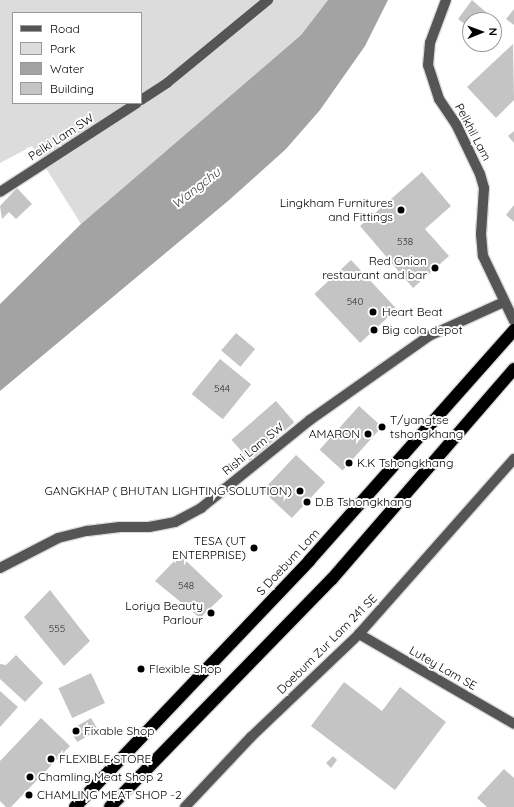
<!DOCTYPE html>
<html>
<head>
<meta charset="utf-8">
<style>
	body { margin:0 }
	#map { position:relative; width:514px; height:807px; overflow:hidden; background:#fff; font-family:Quicksand,sans-serif }
	div>[style] { position:absolute }
	.green>* { inset:0; background:#dcdcdc }
	.water>* { inset:0; background:#a3a3a3 }
	.building>* { inset:0; background:#c4c4c4; transform-origin:0 0 }
	.roads { filter:drop-shadow(1px 0 #dbdbdb) drop-shadow(-1px 0 #dbdbdb) drop-shadow(0 1px #dbdbdb) drop-shadow(0 -1px #dbdbdb) }
	.minor>* { height:10px; margin:-5px; padding:0 5px; transform-origin:5px; border-radius:5px; background:#555 }
	.highway>* { height:12px; margin:-6px; padding:0 6px; transform-origin:6px; border-radius:6px; background:#000 }
	.dots>* { width:11px; height:11px; translate:-50% -50%; box-sizing:border-box; border:2px solid #fff; border-radius:50% }
	span { translate:-50% -50%; white-space:nowrap; text-align:center; line-height:1.15; -webkit-text-stroke:4px #fff; paint-order:stroke }
	.number-label { font-size:10px; color:#313131 }
	.number-label span { -webkit-text-stroke-width:0 }
	.street-label { font-size:12px; color:#000 }
	.poi-label { font-size:12px; color:#000 }
	.right { translate:-100% -50%; text-align:right }
	.left { translate:0 -50%; text-align:left }
	.water-label { font-size:13px; color:#444; font-style:italic }
	.legend { position:absolute; left:12px; top:12px; width:130px; height:92px; box-sizing:border-box; background:#fff; border:1px solid #999; margin:0; padding:5px 7px; list-style:none; font-size:12px; color:#000 }
	.legend li { display:flex; align-items:center; gap:8px; height:20px }
	.legend b { width:20px; border:1px solid #999 }
	.north { position:absolute; left:462px; top:12px; width:40px; height:40px; box-sizing:border-box; background:#fff; border:1px solid #999; border-radius:50%; rotate:89deg; font-size:11px; font-weight:700; line-height:16px; text-align:center; color:#000 }
	.north::after { content:''; display:block; margin:auto; width:14px; height:18px; background:#000; clip-path:polygon(50% 0,100% 100%,50% 72%,0 100%) }
</style>
</head>
<body>
<div id="map">
	<div class="green">
		<i style="clip-path:polygon(evenodd,0 0,328px 0,301px 35px,81px 224px,32px 146px,0 163px,0 0,13px 13px,141px 13px,141px 103px,13px 103px,13px 13px)"></i>
	</div>
	<div class="water">
		<i style="clip-path:polygon(328px 0,388px 0,365px 46px,320px 110px,286px 149px,228px 201px,0 391px,0 304px,81px 224px,301px 35px)"></i>
	</div>
	<div class="building">
		<i style="clip-path:polygon(472px 0,488px 14px,483px 20px,470px 20px,470px 28px,458px 19px)"></i>
		<i style="clip-path:polygon(514px 9px,514px 25px,506px 19px)"></i>
		<i style="clip-path:polygon(513px 44px,514px 100px,496px 118px,467px 87px)"></i>
		<i style="clip-path:polygon(514px 131px,514px 143px,508px 136px)"></i>
		<i style="clip-path:polygon(422px 172px,451px 206px,425px 229px,449px 256px,413px 288px,360px 226px)"></i>
		<i style="clip-path:polygon(17px 188px,32px 204px,16px 219px,9px 212px,2px 219px,0 206px)"></i>
		<i style="clip-path:polygon(514px 205px,514px 222px,506px 215px)"></i>
		<i style="left:351px;top:260px;width:67px;height:50px;rotate:47deg"></i>
		<i style="left:236px;top:333px;width:25px;height:23px;rotate:40deg"></i>
		<i style="left:220px;top:359px;width:40px;height:45px;rotate:39deg"></i>
		<i style="left:276px;top:401px;width:28px;height:59px;rotate:49deg"></i>
		<i style="left:359px;top:406px;width:31px;height:59px;rotate:42deg"></i>
		<i style="left:296px;top:455px;width:40px;height:49px;rotate:43deg"></i>
		<i style="clip-path:polygon(180px 555px,223px 596px,200px 618px,155px 581px)"></i>
		<i style="clip-path:polygon(50px 590px,90px 641px,64px 666px,24px 617px)"></i>
		<i style="clip-path:polygon(16px 655px,43px 683px,25px 702px,0 679px,0 664px,6px 665px)"></i>
		<i style="left:91px;top:673px;width:33px;height:36px;rotate:65deg"></i>
		<i style="clip-path:polygon(344px 682px,382px 711px,400px 687px,446px 722px,395px 790px,311px 726px)"></i>
		<i style="clip-path:polygon(0 691px,18px 707px,0 727px)"></i>
		<i style="clip-path:polygon(41px 718px,70px 746px,11px 807px,6px 807px,0 801px,0 761px)"></i>
		<i style="left:91px;top:718px;width:14px;height:24px;rotate:60deg"></i>
		<i style="clip-path:polygon(333px 756px,337px 760px,331px 768px,326px 763px)"></i>
		<i style="clip-path:polygon(504px 769px,514px 778px,514px 807px,487px 807px,477px 798px)"></i>
	</div>
	<div class="roads">
		<div class="minor">
			<i style="left:446px;top:0;width:46px;rotate:110.4deg"></i>
			<i style="left:430px;top:43px;width:22px;rotate:95deg"></i>
			<i style="left:428px;top:65px;width:36px;rotate:72deg"></i>
			<i style="left:439px;top:99px;width:30px;rotate:56deg"></i>
			<i style="left:456px;top:124px;width:55px;rotate:64.4deg"></i>
			<i style="left:480px;top:174px;width:15px;rotate:74deg"></i>
			<i style="left:484px;top:188px;width:46px;rotate:93.7deg"></i>
			<i style="left:481px;top:234px;width:22px;rotate:85deg"></i>
			<i style="left:483px;top:256px;width:72px;rotate:64.5deg"></i>
			<i style="left:141px;top:100px;width:31px;rotate:-33deg"></i>
			<i style="left:167px;top:83px;width:131px;rotate:-39.4deg"></i>
			<i style="left:0;top:192px;width:163px;rotate:-33deg"></i>
			<i style="left:0;top:568px;width:65px;rotate:-27.3deg"></i>
			<i style="left:58px;top:538px;width:30px;rotate:-14deg"></i>
			<i style="left:87px;top:531px;width:33px;rotate:-7deg"></i>
			<i style="left:120px;top:527px;width:29px"></i>
			<i style="left:149px;top:527px;width:26px;rotate:-11deg"></i>
			<i style="left:175px;top:522px;width:30px;rotate:-28deg"></i>
			<i style="left:201px;top:508px;width:140px;rotate:-38.9deg"></i>
			<i style="left:310px;top:420px;width:146px;rotate:-35.2deg"></i>
			<i style="left:429px;top:336px;width:82px;rotate:-24.4deg"></i>
			<i style="left:359px;top:634px;width:179px;rotate:30.1deg"></i>
			<i style="left:185px;top:807px;width:96px;rotate:-46.7deg"></i>
			<i style="left:251px;top:737px;width:149px;rotate:-43.6deg"></i>
			<i style="left:359px;top:634px;width:234px;rotate:-48.5deg"></i>
		</div>
		<div class="highway">
			<i style="left:75px;top:807px;width:340px;rotate:-46.4deg"></i>
			<i style="left:309px;top:561px;width:309px;rotate:-48.4deg"></i>
			<i style="left:110px;top:807px;width:318px;rotate:-45.8deg"></i>
			<i style="left:332px;top:579px;width:278px;rotate:-49.1deg"></i>
		</div>
	</div>
	<div class="dots">
		<i style="left:401px;top:210px;background:#000"></i>
		<i style="left:435px;top:268px;background:#000"></i>
		<i style="left:373px;top:312px;background:#000"></i>
		<i style="left:374px;top:330px;background:#000"></i>
		<i style="left:382px;top:427px;background:#000"></i>
		<i style="left:368px;top:434px;background:#000"></i>
		<i style="left:349px;top:463px;background:#000"></i>
		<i style="left:300px;top:491px;background:#000"></i>
		<i style="left:307px;top:502px;background:#000"></i>
		<i style="left:254px;top:548px;background:#000"></i>
		<i style="left:211px;top:613px;background:#000"></i>
		<i style="left:141px;top:669px;background:#000"></i>
		<i style="left:76px;top:731px;background:#000"></i>
		<i style="left:51px;top:759px;background:#000"></i>
		<i style="left:30px;top:777px;background:#000"></i>
		<i style="left:29px;top:795px;background:#000"></i>
	</div>
	<div class="number-label">
		<span style="left:405px;top:242px">538</span>
		<span style="left:355px;top:302px">540</span>
		<span style="left:222px;top:389px">544</span>
		<span style="left:186px;top:586px">548</span>
		<span style="left:57px;top:629px">555</span>
	</div>
	<div class="street-label">
		<span style="left:473px;top:132px;rotate:62deg">Pelkhil Lam</span>
		<span style="left:61px;top:137px;rotate:-33deg">Pelki Lam SW</span>
		<span style="left:253px;top:449px;rotate:-39deg">Rishi Lam SW</span>
		<span style="left:288px;top:562px;rotate:-47deg">S Doebum Lam</span>
		<span style="left:327px;top:644px;rotate:-45deg">Doebum Zur Lam 241 SE</span>
		<span style="left:443px;top:668px;rotate:30deg">Lutey Lam SE</span>
	</div>
	<div class="poi-label">
		<span class="right" style="left:393px;top:210px">Lingkham Furnitures<br>and Fittings</span>
		<span class="right" style="left:427px;top:268px">Red Onion<br>restaurant and bar</span>
		<span class="left" style="left:382px;top:312px">Heart Beat</span>
		<span class="left" style="left:382px;top:330px">Big cola depot</span>
		<span class="left" style="left:390px;top:427px">T/yangtse<br>tshongkhang</span>
		<span class="right" style="left:360px;top:434px">AMARON</span>
		<span class="left" style="left:357px;top:463px">K.K Tshongkhang</span>
		<span class="right" style="left:292px;top:491px">GANGKHAP ( BHUTAN LIGHTING SOLUTION)</span>
		<span class="left" style="left:315px;top:502px">D.B Tshongkhang</span>
		<span class="right" style="left:246px;top:548px">TESA (UT<br>ENTERPRISE)</span>
		<span class="right" style="left:203px;top:613px">Loriya Beauty<br>Parlour</span>
		<span class="left" style="left:149px;top:669px">Flexible Shop</span>
		<span class="left" style="left:84px;top:731px">Fixable Shop</span>
		<span class="left" style="left:59px;top:759px">FLEXIBLE STORE</span>
		<span class="left" style="left:38px;top:777px">Chamling Meat Shop 2</span>
		<span class="left" style="left:37px;top:795px">CHAMLING MEAT SHOP -2</span>
	</div>
	<div class="water-label">
		<span style="left:196px;top:188px;rotate:-38deg">Wangchu</span>
	</div>
	<ul class="legend">
	<li><b style="height:5px;background:#555"></b>Road</li>
	<li><b style="height:11px;background:#dcdcdc"></b>Park</li>
	<li><b style="height:11px;background:#a3a3a3"></b>Water</li>
	<li><b style="height:11px;background:#c4c4c4"></b>Building</li>
	</ul>
	<div class="north">N</div>
</div>
</body>
</html>
